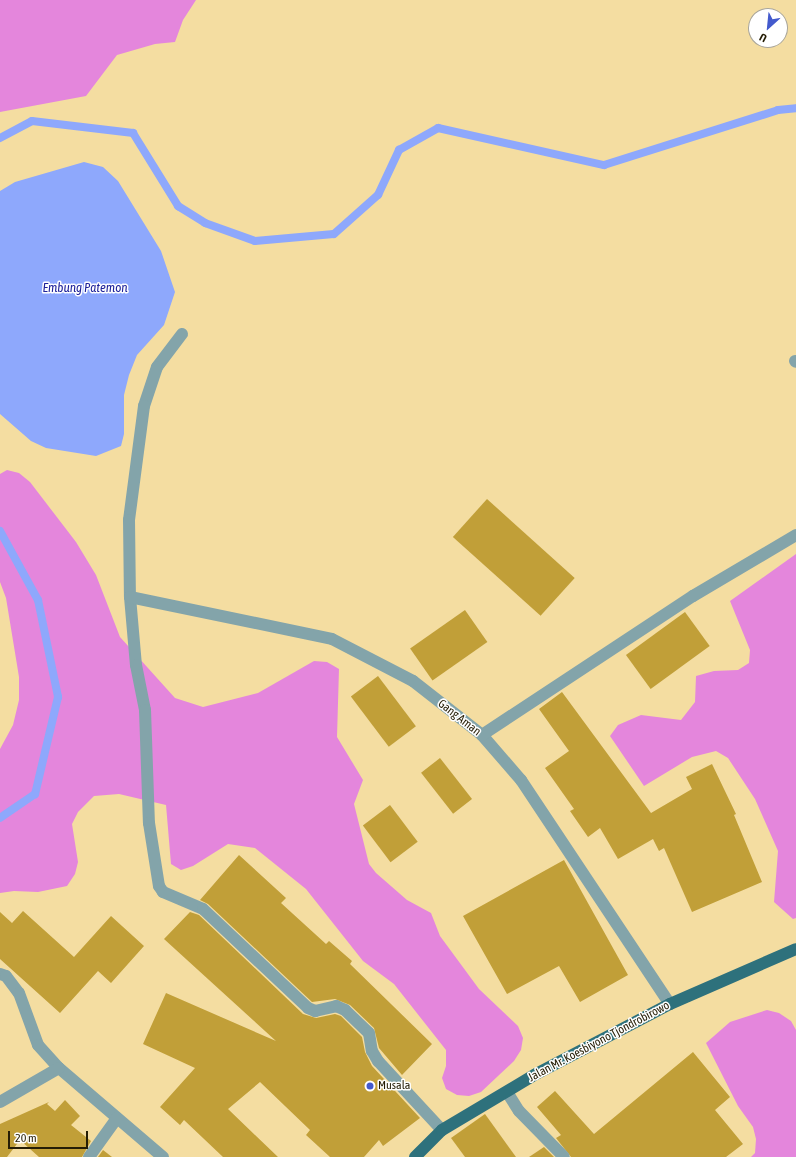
<!DOCTYPE html>
<html>
<head>
<meta charset="utf-8">
<style>
	body { margin:0 }
	#map { position:relative; width:796px; height:1157px; overflow:hidden; background:#f4dda1; font-family:"Asap Condensed",sans-serif }
	div>[style] { position:absolute }
	.forest>* { inset:0; background:#e486dc }
	.water>* { inset:0; background:#8ea8fc }
	.stream>* { height:8px; margin:-4px; padding:0 4px; transform-origin:4px; border-radius:4px; background:#8ea8fc }
	.building>* { inset:0; background:#c19f38; transform-origin:0 0 }
	.minor>* { height:12px; margin:-6px; padding:0 6px; transform-origin:6px; border-radius:6px; background:#83a4aa }
	.major>* { height:12px; margin:-6px; padding:0 6px; transform-origin:6px; border-radius:6px; background:#2e717c }
	.dots>* { width:11px; height:11px; translate:-50% -50%; box-sizing:border-box; border:2px solid #fff; border-radius:50% }
	span { translate:-50% -50%; white-space:nowrap; text-align:center; line-height:1.15; -webkit-text-stroke:3px #fff; paint-order:stroke }
	.street-label { font-size:12px; color:#251d05 }
	.poi-label { font-size:12px; color:#251d05 }
	.left { translate:0 -50%; text-align:left }
	.water-label { font-size:13px; color:#1e229a; font-style:italic }
	.north { position:absolute; left:748px; top:8px; width:40px; height:40px; box-sizing:border-box; background:#fff; border:1px solid #a8a59b; border-radius:50%; rotate:207deg; font-size:11px; font-weight:700; line-height:16px; text-align:center; color:#251d05 }
	.north::after { content:''; display:block; margin:auto; width:14px; height:18px; background:#435acd; clip-path:polygon(50% 0,100% 100%,50% 72%,0 100%) }
	.scale { position:absolute; left:8px; top:1131px; width:80px; height:18px; box-sizing:border-box; border:2px solid #251d05; border-top:0; padding-left:5px; font-size:12px; line-height:14px; white-space:nowrap; color:#251d05; -webkit-text-stroke:3px #fff; paint-order:stroke }
</style>
</head>
<body>
<div id="map">
	<div class="forest">
		<i style="clip-path:polygon(0 0,196px 0,183px 20px,175px 42px,155px 44px,117px 55px,86px 96px,0 112px)"></i>
		<i style="clip-path:polygon(7px 470px,19px 473px,30px 482px,76px 542px,96px 575px,120px 637px,175px 698px,203px 707px,258px 693px,314px 661px,327px 662px,339px 669px,337px 737px,363px 780px,354px 804px,369px 864px,376px 873px,407px 900px,431px 913px,440px 936px,479px 989px,518px 1026px,523px 1038px,521px 1050px,514px 1061px,481px 1092px,469px 1096px,457px 1095px,446px 1089px,442px 1078px,446px 1066px,446px 1050px,394px 984px,363px 961px,306px 889px,255px 848px,228px 844px,193px 866px,181px 870px,171px 864px,166px 805px,119px 794px,94px 796px,78px 812px,72px 824px,78px 862px,75px 874px,67px 886px,38px 892px,14px 891px,0 893px,0 749px,13px 725px,19px 700px,19px 677px,6px 598px,0 582px,0 474px)"></i>
		<i style="clip-path:polygon(796px 554px,796px 918px,793px 919px,774px 902px,778px 851px,755px 799px,728px 758px,716px 751px,692px 757px,644px 786px,610px 736px,618px 725px,641px 715px,681px 720px,695px 702px,696px 676px,714px 671px,738px 670px,749px 663px,750px 650px,730px 601px)"></i>
		<i style="clip-path:polygon(767px 1010px,779px 1013px,791px 1021px,796px 1030px,796px 1157px,751px 1157px,755px 1153px,756px 1139px,753px 1127px,738px 1106px,706px 1043px,730px 1022px)"></i>
	</div>
	<div class="water">
		<i style="clip-path:polygon(84px 162px,103px 167px,118px 181px,161px 251px,175px 292px,164px 325px,137px 355px,129px 375px,124px 395px,124px 434px,121px 446px,96px 456px,46px 448px,31px 441px,0 414px,0 191px,15px 182px)"></i>
	</div>
	<div class="stream">
		<i style="left:0;top:138px;width:36px;rotate:-28deg"></i>
		<i style="left:32px;top:121px;width:102px;rotate:6.8deg"></i>
		<i style="left:133px;top:133px;width:86px;rotate:58.3deg"></i>
		<i style="left:178px;top:206px;width:32px;rotate:32deg"></i>
		<i style="left:205px;top:223px;width:53px;rotate:19.8deg"></i>
		<i style="left:255px;top:241px;width:79px;rotate:-5.1deg"></i>
		<i style="left:334px;top:234px;width:59px;rotate:-41.6deg"></i>
		<i style="left:378px;top:195px;width:50px;rotate:-65deg"></i>
		<i style="left:399px;top:150px;width:45px;rotate:-29.4deg"></i>
		<i style="left:438px;top:128px;width:170px;rotate:12.6deg"></i>
		<i style="left:604px;top:165px;width:182px;rotate:-17.5deg"></i>
		<i style="left:778px;top:110px;width:18px;rotate:-6deg"></i>
		<i style="left:0;top:531px;width:79px;rotate:61.2deg"></i>
		<i style="left:38px;top:600px;width:99px;rotate:78.3deg"></i>
		<i style="left:58px;top:697px;width:100px;rotate:103.3deg"></i>
		<i style="left:35px;top:794px;width:42px;rotate:145.6deg"></i>
	</div>
	<div class="building">
		<i style="left:487px;top:499px;width:118px;height:51px;rotate:42deg"></i>
		<i style="left:465px;top:610px;width:39px;height:67px;rotate:55deg"></i>
		<i style="left:685px;top:612px;width:42px;height:73px;rotate:54deg"></i>
		<i style="left:378px;top:676px;width:63px;height:34px;rotate:53deg"></i>
		<i style="clip-path:polygon(562px 692px,651px 813px,692px 789px,686px 777px,712px 764px,736px 814px,734px 815px,762px 882px,692px 912px,664px 848px,659px 851px,653px 839px,618px 859px,600px 828px,588px 837px,570px 811px,574px 809px,545px 768px,569px 751px,539px 709px)"></i>
		<i style="left:440px;top:758px;width:52px;height:24px;rotate:52deg"></i>
		<i style="left:390px;top:805px;width:46px;height:34px;rotate:53deg"></i>
		<i style="clip-path:polygon(239px 855px,286px 898px,281px 903px,326px 944px,329px 941px,352px 961px,350px 964px,432px 1044px,402px 1075px,379px 1048px,374px 1028px,350px 1005px,335px 999px,312px 1002px,208px 904px,200px 900px)"></i>
		<i style="clip-path:polygon(564px 860px,628px 975px,580px 1002px,559px 966px,507px 994px,463px 916px)"></i>
		<i style="clip-path:polygon(23px 911px,74px 957px,111px 916px,144px 946px,111px 983px,98px 971px,60px 1013px,0 959px,0 912px,12px 923px)"></i>
		<i style="clip-path:polygon(190px 912px,199px 915px,303px 1014px,316px 1018px,335px 1014px,341px 1016px,362px 1037px,365px 1052px,372px 1066px,420px 1118px,383px 1146px,379px 1140px,364px 1157px,330px 1157px,306px 1135px,310px 1130px,260px 1082px,228px 1109px,278px 1157px,223px 1157px,184px 1120px,180px 1125px,160px 1107px,195px 1068px,143px 1044px,166px 993px,276px 1041px,164px 939px)"></i>
		<i style="clip-path:polygon(693px 1052px,730px 1097px,715px 1110px,743px 1144px,726px 1157px,571px 1157px,556px 1138px,561px 1135px,537px 1107px,555px 1091px,594px 1134px)"></i>
		<i style="clip-path:polygon(65px 1100px,80px 1116px,71px 1125px,91px 1141px,82px 1157px,39px 1157px,20px 1140px,7px 1157px,0 1157px,0 1124px,49px 1102px,47px 1104px,55px 1111px)"></i>
		<i style="clip-path:polygon(485px 1114px,516px 1157px,465px 1157px,451px 1138px)"></i>
		<i style="clip-path:polygon(544px 1147px,554px 1157px,529px 1157px)"></i>
		<i style="clip-path:polygon(103px 1150px,112px 1157px,98px 1157px)"></i>
	</div>
	<div class="minor">
		<i style="left:182px;top:334px;width:41px;rotate:127.1deg"></i>
		<i style="left:157px;top:367px;width:41px;rotate:108.4deg"></i>
		<i style="left:144px;top:406px;width:115px;rotate:97.5deg"></i>
		<i style="left:129px;top:520px;width:77px;rotate:89.3deg"></i>
		<i style="left:130px;top:597px;width:68px;rotate:85deg"></i>
		<i style="left:136px;top:665px;width:46px;rotate:78.7deg"></i>
		<i style="left:145px;top:710px;width:113px;rotate:88deg"></i>
		<i style="left:149px;top:823px;width:64px;rotate:81deg"></i>
		<i style="left:159px;top:886px;width:7px;rotate:56deg"></i>
		<i style="left:163px;top:892px;width:43px;rotate:23deg"></i>
		<i style="left:203px;top:909px;width:144px;rotate:43.3deg"></i>
		<i style="left:308px;top:1008px;width:8px;rotate:23deg"></i>
		<i style="left:315px;top:1011px;width:22px;rotate:-13deg"></i>
		<i style="left:336px;top:1006px;width:10px;rotate:24deg"></i>
		<i style="left:345px;top:1010px;width:33px;rotate:44deg"></i>
		<i style="left:369px;top:1033px;width:18px;rotate:81deg"></i>
		<i style="left:372px;top:1051px;width:12px;rotate:59deg"></i>
		<i style="left:378px;top:1061px;width:94px;rotate:47.2deg"></i>
		<i style="left:795px;top:361px;width:1px;rotate:45deg"></i>
		<i style="left:130px;top:597px;width:206px;rotate:11.7deg"></i>
		<i style="left:332px;top:639px;width:91px;rotate:27.4deg"></i>
		<i style="left:413px;top:681px;width:88px;rotate:38deg"></i>
		<i style="left:482px;top:735px;width:60px;rotate:49.1deg"></i>
		<i style="left:521px;top:780px;width:269px;rotate:56.4deg"></i>
		<i style="left:482px;top:735px;width:253px;rotate:-33.4deg"></i>
		<i style="left:693px;top:596px;width:120px;rotate:-30.6deg"></i>
		<i style="left:0;top:974px;width:6px;rotate:18deg"></i>
		<i style="left:6px;top:976px;width:21px;rotate:53deg"></i>
		<i style="left:19px;top:993px;width:55px;rotate:69.9deg"></i>
		<i style="left:38px;top:1045px;width:31px;rotate:48deg"></i>
		<i style="left:59px;top:1068px;width:137px;rotate:40.6deg"></i>
		<i style="left:507px;top:1092px;width:22px;rotate:58deg"></i>
		<i style="left:519px;top:1111px;width:64px;rotate:45.6deg"></i>
		<i style="left:0;top:1102px;width:68px;rotate:-30deg"></i>
		<i style="left:89px;top:1157px;width:48px;rotate:-54.3deg"></i>
	</div>
	<div class="major">
		<i style="left:415px;top:1157px;width:38px;rotate:-45deg"></i>
		<i style="left:442px;top:1130px;width:109px;rotate:-30.8deg"></i>
		<i style="left:536px;top:1074px;width:151px;rotate:-27.6deg"></i>
		<i style="left:670px;top:1004px;width:137px;rotate:-23.6deg"></i>
	</div>
	<div class="dots">
		<i style="left:370px;top:1086px;background:#435acd"></i>
	</div>
	<div class="street-label">
		<span style="left:459px;top:718px;rotate:38deg">Gang Aman</span>
		<span style="left:599px;top:1042px;rotate:-28deg">Jalan Mr. Koesbiyono Tjondrobirowo</span>
	</div>
	<div class="poi-label">
		<span class="left" style="left:378px;top:1086px">Musala</span>
	</div>
	<div class="water-label">
		<span style="left:85px;top:288px">Embung Patemon</span>
	</div>
	<div class="north">U</div>
	<div class="scale">20 m</div>
</div>
</body>
</html>
